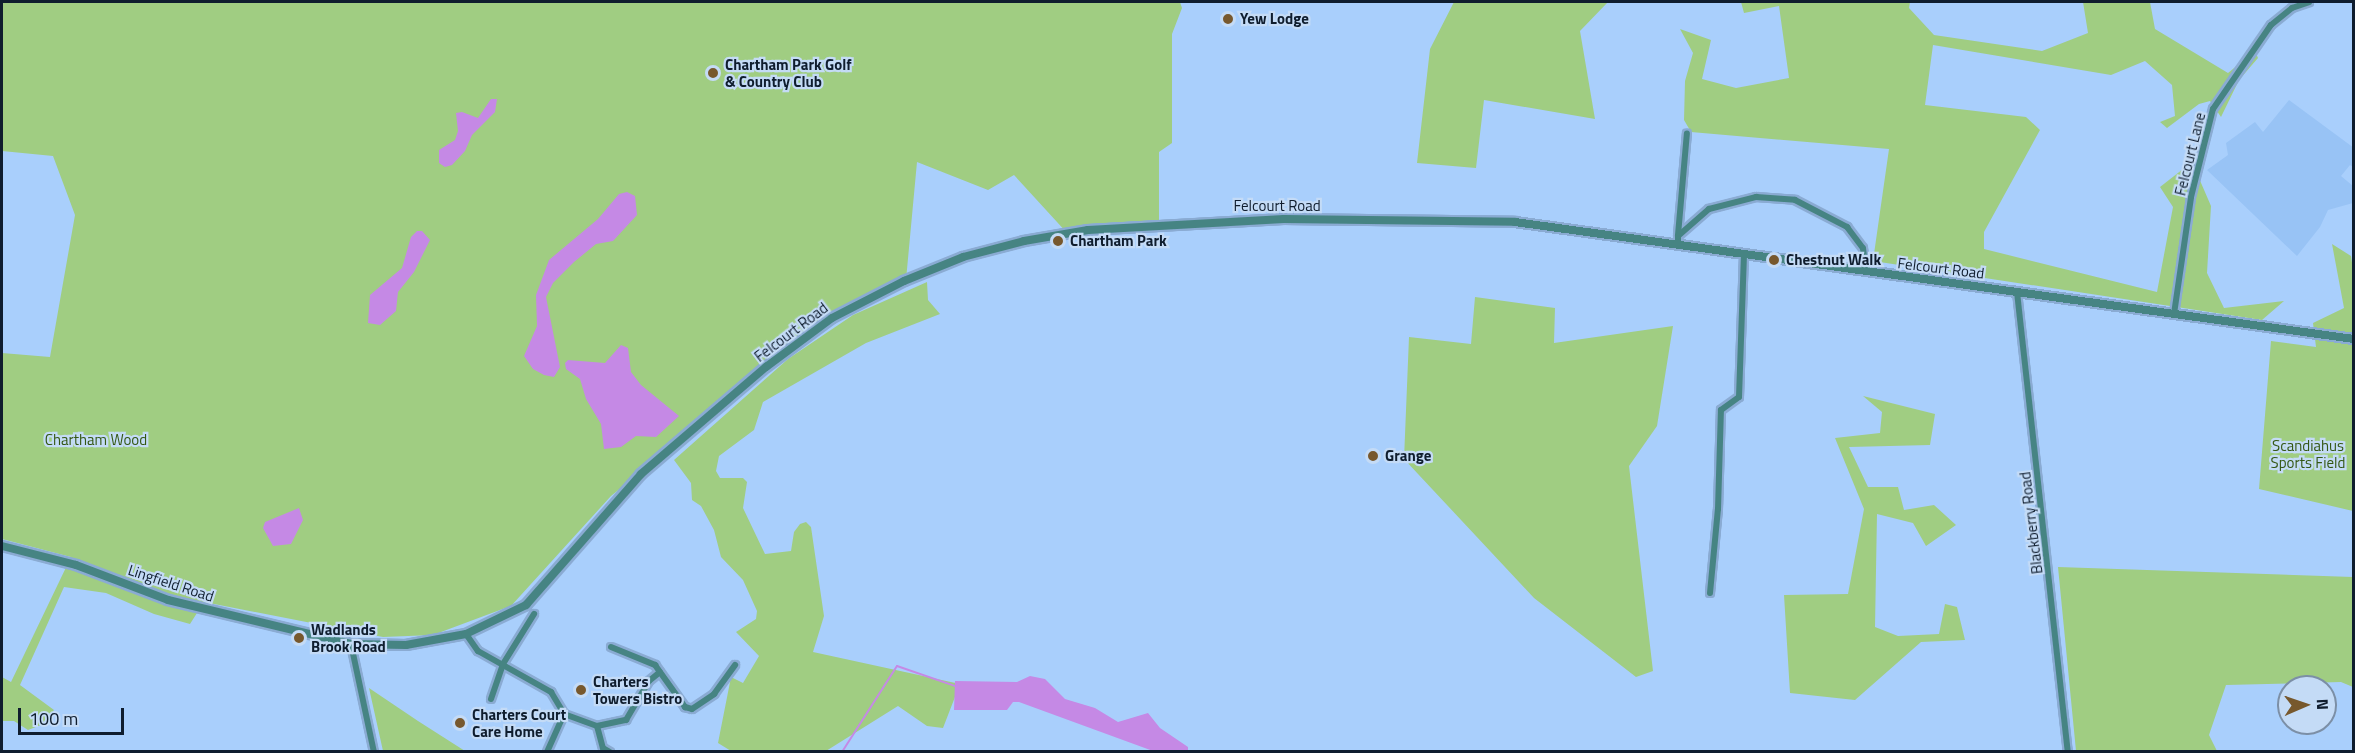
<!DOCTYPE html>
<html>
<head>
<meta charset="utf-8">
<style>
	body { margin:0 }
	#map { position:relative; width:2355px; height:753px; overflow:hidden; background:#a9cffc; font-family:"Titillium Web",sans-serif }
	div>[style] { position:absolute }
	.built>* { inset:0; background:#98c3f5 }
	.green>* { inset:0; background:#a0cd82 }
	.water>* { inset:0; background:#c589e5 }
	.stream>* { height:2px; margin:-1px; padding:0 1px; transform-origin:1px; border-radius:1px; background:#c589e5 }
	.roads { filter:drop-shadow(2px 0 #8aabd3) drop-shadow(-2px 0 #8aabd3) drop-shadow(0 2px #8aabd3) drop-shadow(0 -2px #8aabd3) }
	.minor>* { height:6px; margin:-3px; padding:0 3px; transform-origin:3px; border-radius:3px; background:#468483 }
	.tertiary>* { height:8px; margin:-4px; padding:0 4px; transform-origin:4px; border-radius:4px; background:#468483 }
	.dots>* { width:16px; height:16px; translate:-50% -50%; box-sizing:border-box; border:3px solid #c4dbf6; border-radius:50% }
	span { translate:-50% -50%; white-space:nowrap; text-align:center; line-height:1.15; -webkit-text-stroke:4.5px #c4dbf6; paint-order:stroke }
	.poi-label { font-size:15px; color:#0f1d2e; font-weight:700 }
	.left { translate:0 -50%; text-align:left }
	.street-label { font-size:15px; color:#0f1d2e }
	.park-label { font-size:15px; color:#345713 }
	.frame { position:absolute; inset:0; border:3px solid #0f1d2e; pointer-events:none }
	.north { position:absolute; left:2277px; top:675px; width:60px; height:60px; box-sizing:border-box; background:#c4dbf6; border:2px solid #7c8fa6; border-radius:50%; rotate:88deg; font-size:16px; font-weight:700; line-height:24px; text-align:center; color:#0f1d2e }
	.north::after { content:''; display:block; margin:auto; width:21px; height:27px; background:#77582d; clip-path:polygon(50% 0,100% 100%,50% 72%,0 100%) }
	.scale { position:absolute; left:18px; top:708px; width:106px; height:27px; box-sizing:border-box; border:3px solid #0f1d2e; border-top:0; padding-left:8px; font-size:18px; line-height:21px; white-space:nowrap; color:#0f1d2e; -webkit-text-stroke:4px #c4dbf6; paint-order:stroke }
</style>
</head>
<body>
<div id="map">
	<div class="built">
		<i style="clip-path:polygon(2289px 100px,2354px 148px,2353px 167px,2350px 165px,2341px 176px,2353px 186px,2353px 203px,2328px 210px,2320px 227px,2297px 256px,2207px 170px,2228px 155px,2226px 143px,2255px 122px,2263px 132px)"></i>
	</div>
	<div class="green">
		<i style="clip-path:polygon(2px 2px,1180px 2px,1182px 8px,1172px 34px,1172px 143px,1159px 152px,1159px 224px,1068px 234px,1014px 175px,988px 190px,917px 162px,906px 280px,832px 318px,611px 496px,511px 606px,433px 635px,383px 637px,204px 602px,190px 624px,154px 614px,106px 593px,64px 587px,20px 685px,54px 710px,41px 725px,28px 730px,14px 721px,2px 721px,2px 677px,11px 682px,71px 557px,2px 539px,2px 353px,50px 357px,75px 215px,53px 156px,2px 151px)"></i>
		<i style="clip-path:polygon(1454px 2px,1608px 2px,1580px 31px,1595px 119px,1484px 100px,1476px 168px,1417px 163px,1430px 49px)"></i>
		<i style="clip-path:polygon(1741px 2px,1910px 2px,1909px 8px,1934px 35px,2042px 51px,2088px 33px,2083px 2px,2150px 2px,2155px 29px,2228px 73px,2255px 51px,2258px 58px,2239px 80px,2221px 117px,2210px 101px,2199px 104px,2167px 128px,2160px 122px,2175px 116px,2172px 85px,2145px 61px,2111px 75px,1933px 45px,1925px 105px,2026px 117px,2040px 130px,1984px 232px,1984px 249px,2157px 292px,2173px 207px,2160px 187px,2192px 162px,2211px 206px,2207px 273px,2224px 308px,2284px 301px,2262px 320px,1873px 261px,1889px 149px,1691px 132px,1684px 120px,1685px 81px,1693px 53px,1680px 29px,1711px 40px,1702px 79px,1736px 88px,1789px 78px,1779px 6px,1744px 13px)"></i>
		<i style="clip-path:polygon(2332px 244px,2351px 256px,2353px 269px,2353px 511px,2259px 489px,2271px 341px,2316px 347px,2313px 323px,2344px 308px)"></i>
		<i style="clip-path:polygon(927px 282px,928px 300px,940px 314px,866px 343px,763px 402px,754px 430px,719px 456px,716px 471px,720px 478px,743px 478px,747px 482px,743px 508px,765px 554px,791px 551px,794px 532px,800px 524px,806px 522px,811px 527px,824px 616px,813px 652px,960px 684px,943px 728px,927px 726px,898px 706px,826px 751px,731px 751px,718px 743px,731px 677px,743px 683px,759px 656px,736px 632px,756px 619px,757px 611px,743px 580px,721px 557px,714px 530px,701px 506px,692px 500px,691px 483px,674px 460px,788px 359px,853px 315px)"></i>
		<i style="clip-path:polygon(1475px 297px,1555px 308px,1554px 343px,1673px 326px,1657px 426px,1629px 466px,1653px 671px,1636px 677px,1534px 598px,1404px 459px,1409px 337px,1471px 344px)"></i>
		<i style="clip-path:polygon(1863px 396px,1935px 414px,1930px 445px,1849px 447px,1868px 487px,1898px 487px,1904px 510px,1934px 505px,1956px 525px,1926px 546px,1913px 523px,1877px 514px,1875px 627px,1898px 636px,1939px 634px,1945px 604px,1957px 607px,1965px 640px,1921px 642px,1855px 700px,1790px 693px,1784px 595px,1848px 594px,1864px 509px,1835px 438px,1880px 433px,1882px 412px)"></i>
		<i style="clip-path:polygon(2058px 567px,2353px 577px,2353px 687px,2341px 682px,2226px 685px,2209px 735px,2217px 751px,2076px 751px)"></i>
		<i style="clip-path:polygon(369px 688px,418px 721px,465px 751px,383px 751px)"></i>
	</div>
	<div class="water">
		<i style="clip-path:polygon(491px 99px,497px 99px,495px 112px,472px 135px,465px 151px,452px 165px,445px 167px,439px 163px,439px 150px,455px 140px,458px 131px,456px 113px,462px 112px,478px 118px)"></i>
		<i style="clip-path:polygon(627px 192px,635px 196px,637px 215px,613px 241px,596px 244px,574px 262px,553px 283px,546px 297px,560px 367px,554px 377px,544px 375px,533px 369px,524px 356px,537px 326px,536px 295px,549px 260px,598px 219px,619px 194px)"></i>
		<i style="clip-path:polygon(417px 231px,422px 231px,430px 240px,414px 272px,398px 292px,396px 311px,380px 325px,368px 323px,370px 295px,402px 268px,411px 237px)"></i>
		<i style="clip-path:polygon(621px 345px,628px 348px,631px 372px,641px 385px,679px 416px,656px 437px,636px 436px,621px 447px,604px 449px,601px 424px,586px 399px,580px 379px,566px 369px,565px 363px,568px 360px,605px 363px)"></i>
		<i style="clip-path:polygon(299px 508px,303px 520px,291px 544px,273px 546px,263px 528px,265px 522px)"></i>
		<i style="clip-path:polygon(1030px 676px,1045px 679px,1065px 699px,1095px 708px,1118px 722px,1148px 713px,1160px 728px,1188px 747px,1188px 751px,1153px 751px,1019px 702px,1013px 702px,1007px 710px,954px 710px,955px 681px,1017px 682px)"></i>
	</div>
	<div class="stream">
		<i style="left:842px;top:752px;width:102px;rotate:-57.4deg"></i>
		<i style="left:897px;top:666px;width:61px;rotate:19deg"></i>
	</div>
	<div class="roads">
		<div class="minor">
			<i style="left:1678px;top:235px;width:102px;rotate:-85deg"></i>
			<i style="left:1678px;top:245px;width:9px;rotate:-90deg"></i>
			<i style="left:1678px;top:236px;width:41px;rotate:-41.1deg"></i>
			<i style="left:1709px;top:209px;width:49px;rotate:-14.3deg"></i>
			<i style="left:1756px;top:197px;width:39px;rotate:4deg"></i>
			<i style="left:1795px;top:200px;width:59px;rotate:27.4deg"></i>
			<i style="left:1847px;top:227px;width:26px;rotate:53deg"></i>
			<i style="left:1863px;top:248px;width:24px;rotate:83deg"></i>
			<i style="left:2017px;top:292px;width:463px;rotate:83.7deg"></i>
			<i style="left:2174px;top:314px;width:118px;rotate:-81.7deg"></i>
			<i style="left:2191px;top:197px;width:91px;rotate:-76deg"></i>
			<i style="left:2213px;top:109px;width:102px;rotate:-55.4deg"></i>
			<i style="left:2271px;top:25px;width:27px;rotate:-39deg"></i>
			<i style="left:2292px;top:8px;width:18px;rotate:-19deg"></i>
			<i style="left:1710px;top:593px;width:84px;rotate:-84.6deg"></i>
			<i style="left:1718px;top:509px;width:99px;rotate:-88.3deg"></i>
			<i style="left:1721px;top:410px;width:22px;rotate:-36deg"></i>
			<i style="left:1739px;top:397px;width:144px;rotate:-88deg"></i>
			<i style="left:466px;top:634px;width:21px;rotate:55deg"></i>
			<i style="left:478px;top:651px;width:84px;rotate:29.3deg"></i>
			<i style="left:551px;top:692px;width:26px;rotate:59deg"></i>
			<i style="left:564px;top:714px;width:35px;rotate:20deg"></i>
			<i style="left:597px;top:726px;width:30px;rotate:-12deg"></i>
			<i style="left:626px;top:720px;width:45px;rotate:-59.5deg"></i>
			<i style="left:649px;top:681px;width:14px;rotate:-39deg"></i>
			<i style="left:351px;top:644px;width:110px;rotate:78deg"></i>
			<i style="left:611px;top:647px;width:48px;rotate:22.2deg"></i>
			<i style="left:655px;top:665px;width:52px;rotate:54.5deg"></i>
			<i style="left:685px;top:707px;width:7px;rotate:16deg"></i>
			<i style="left:692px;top:709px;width:27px;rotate:-34deg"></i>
			<i style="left:714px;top:694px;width:36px;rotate:-54deg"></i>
			<i style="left:491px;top:699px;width:37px;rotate:-71deg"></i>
			<i style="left:503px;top:664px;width:59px;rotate:-58.2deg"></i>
			<i style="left:597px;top:726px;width:23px;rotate:75deg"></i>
			<i style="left:603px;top:748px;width:8px;rotate:30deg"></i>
			<i style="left:547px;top:752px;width:42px;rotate:-65.9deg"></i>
		</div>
		<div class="tertiary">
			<i style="left:2px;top:546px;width:76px;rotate:14.4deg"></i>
			<i style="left:76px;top:565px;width:98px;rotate:20.8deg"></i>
			<i style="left:168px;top:600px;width:188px;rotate:13.5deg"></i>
			<i style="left:351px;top:644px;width:55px;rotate:1deg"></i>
			<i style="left:406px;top:645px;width:61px;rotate:-10.4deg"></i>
			<i style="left:466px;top:634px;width:67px;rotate:-25.8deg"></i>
			<i style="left:526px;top:605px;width:174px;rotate:-48.7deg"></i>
			<i style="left:641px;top:474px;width:165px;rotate:-40.6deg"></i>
			<i style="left:766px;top:367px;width:82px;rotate:-36.6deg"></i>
			<i style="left:832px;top:318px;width:81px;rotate:-27.2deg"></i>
			<i style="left:904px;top:281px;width:64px;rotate:-22.1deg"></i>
			<i style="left:963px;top:257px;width:63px;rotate:-14.7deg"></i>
			<i style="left:1024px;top:241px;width:65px;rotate:-9.8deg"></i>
			<i style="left:1088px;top:230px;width:196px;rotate:-3.2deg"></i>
			<i style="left:1284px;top:219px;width:231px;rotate:0.7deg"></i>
			<i style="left:1515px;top:222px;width:847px;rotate:7.94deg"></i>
		</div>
	</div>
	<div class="dots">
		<i style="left:1228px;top:19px;background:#77582d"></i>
		<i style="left:713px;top:73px;background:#77582d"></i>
		<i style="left:1058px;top:241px;background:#77582d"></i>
		<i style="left:1774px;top:260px;background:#77582d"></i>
		<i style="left:1373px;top:456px;background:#77582d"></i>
		<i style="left:299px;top:638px;background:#77582d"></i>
		<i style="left:581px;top:690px;background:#77582d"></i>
		<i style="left:460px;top:723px;background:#77582d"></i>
	</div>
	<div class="poi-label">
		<span class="left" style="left:1240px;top:19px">Yew Lodge</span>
		<span class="left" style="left:725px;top:73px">Chartham Park Golf<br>&amp; Country Club</span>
		<span class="left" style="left:1070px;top:241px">Chartham Park</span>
		<span class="left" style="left:1786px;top:260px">Chestnut Walk</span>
		<span class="left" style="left:1385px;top:456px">Grange</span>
		<span class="left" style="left:311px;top:638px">Wadlands<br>Brook Road</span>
		<span class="left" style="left:593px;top:690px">Charters<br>Towers Bistro</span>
		<span class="left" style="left:472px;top:723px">Charters Court<br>Care Home</span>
	</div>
	<div class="street-label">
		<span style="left:2190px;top:154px;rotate:-76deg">Felcourt Lane</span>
		<span style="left:1277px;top:206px">Felcourt Road</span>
		<span style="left:1941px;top:268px;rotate:7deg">Felcourt Road</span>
		<span style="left:791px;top:332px;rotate:-37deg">Felcourt Road</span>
		<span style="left:2031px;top:523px;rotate:-97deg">Blackberry Road</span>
		<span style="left:171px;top:583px;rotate:18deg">Lingfield Road</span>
	</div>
	<div class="park-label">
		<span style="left:96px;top:440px">Chartham Wood</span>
		<span style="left:2308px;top:454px">Scandiahus<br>Sports Field</span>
	</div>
	<div class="frame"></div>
	<div class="north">N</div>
	<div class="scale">100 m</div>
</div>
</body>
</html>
